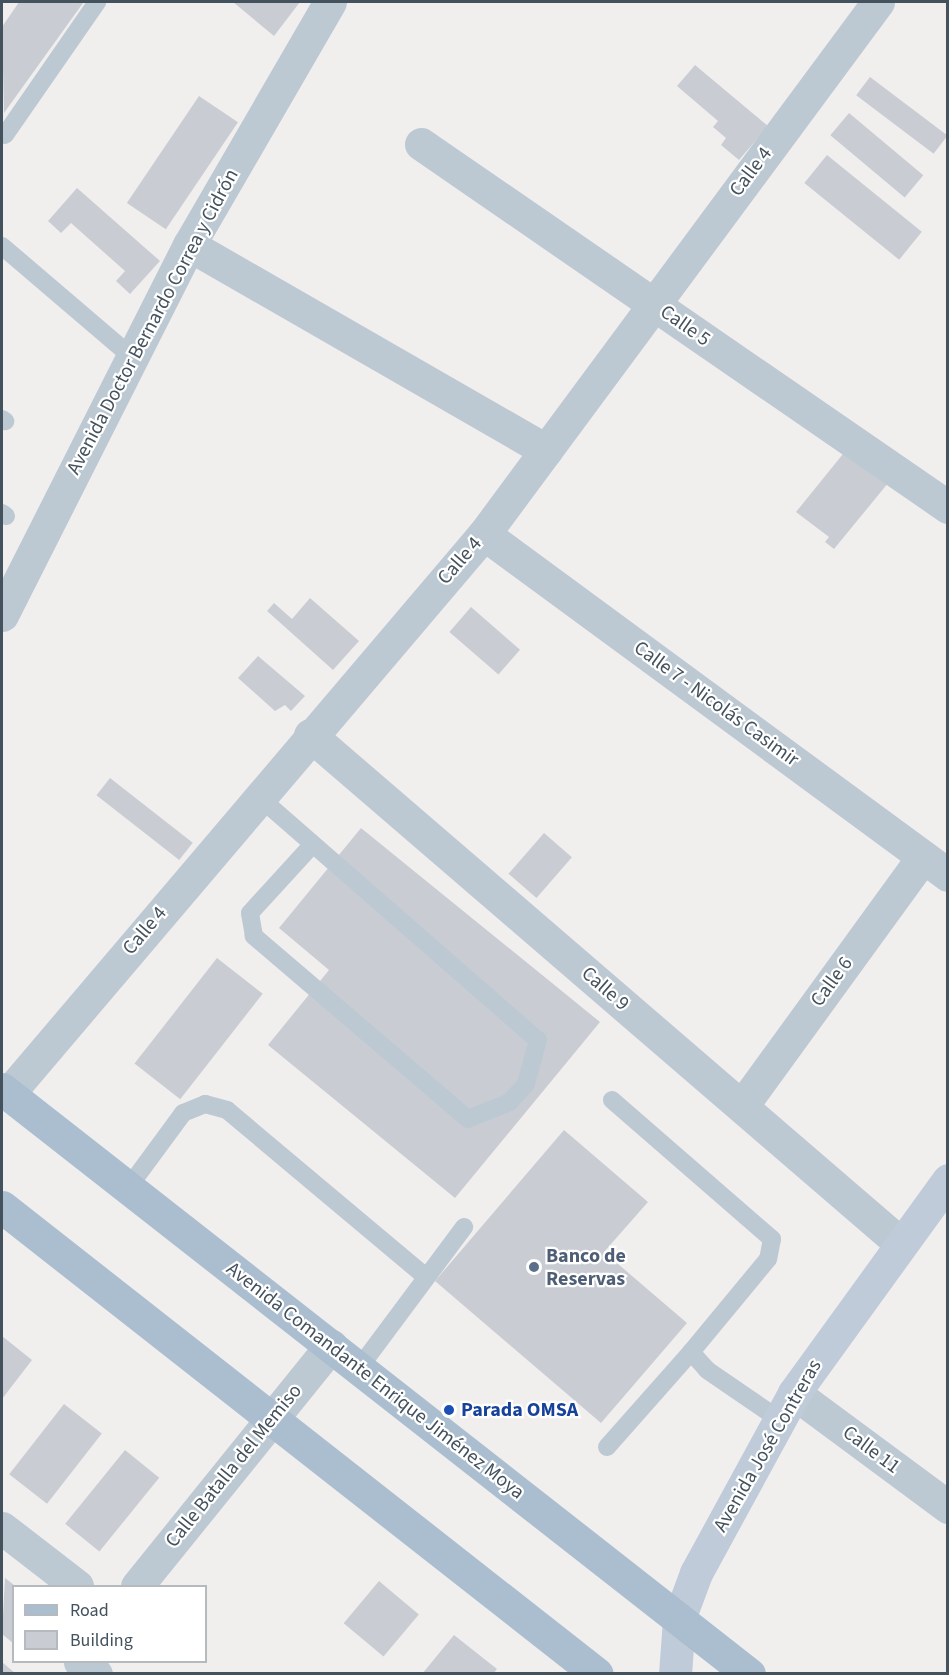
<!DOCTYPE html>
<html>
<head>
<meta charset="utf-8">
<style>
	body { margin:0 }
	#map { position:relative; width:949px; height:1675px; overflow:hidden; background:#f1eeee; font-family:"Source Sans 3",sans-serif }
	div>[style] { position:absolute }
	.building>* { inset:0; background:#c9cdd3; transform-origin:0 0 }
	.service>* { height:18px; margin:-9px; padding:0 9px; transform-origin:9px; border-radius:9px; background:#bdc9d2 }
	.minor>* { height:33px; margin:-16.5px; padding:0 16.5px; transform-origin:16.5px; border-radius:16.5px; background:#bdc9d2 }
	.tertiary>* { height:33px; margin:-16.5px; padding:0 16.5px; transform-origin:16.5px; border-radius:16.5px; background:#bdc9d2 }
	.secondary>* { height:33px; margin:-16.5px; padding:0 16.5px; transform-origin:16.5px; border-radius:16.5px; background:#bfcbd9 }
	.primary>* { height:33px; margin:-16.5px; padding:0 16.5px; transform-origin:16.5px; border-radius:16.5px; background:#abbed0 }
	.dots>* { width:16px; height:16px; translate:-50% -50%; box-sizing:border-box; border:3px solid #fff; border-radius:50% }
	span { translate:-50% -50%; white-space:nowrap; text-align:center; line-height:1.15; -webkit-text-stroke:4.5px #fff; paint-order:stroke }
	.street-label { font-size:20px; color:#44525d }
	.service-label { font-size:20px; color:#4e5e75; font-weight:700 }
	.left { translate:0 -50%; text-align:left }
	.transit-label { font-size:20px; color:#164399; font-weight:700 }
	.frame { position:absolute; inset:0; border:3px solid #44525d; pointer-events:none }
	.legend { position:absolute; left:12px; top:1585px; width:195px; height:78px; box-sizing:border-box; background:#fff; border:2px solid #b4babe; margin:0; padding:8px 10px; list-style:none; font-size:18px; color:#44525d }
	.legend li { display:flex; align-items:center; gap:12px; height:30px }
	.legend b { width:30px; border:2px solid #b4babe }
</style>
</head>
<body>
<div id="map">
	<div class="building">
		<i style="clip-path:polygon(19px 2px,83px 3px,4px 113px,2px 27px)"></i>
		<i style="clip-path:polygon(233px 2px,300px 2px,274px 36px)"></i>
		<i style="clip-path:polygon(695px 65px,768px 126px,739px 160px,721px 145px,726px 138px,713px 127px,718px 121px,677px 86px)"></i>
		<i style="left:870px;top:77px;width:97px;height:23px;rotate:37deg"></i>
		<i style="left:199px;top:96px;width:47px;height:129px;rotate:34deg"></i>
		<i style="left:849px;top:113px;width:97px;height:29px;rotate:40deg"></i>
		<i style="left:827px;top:155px;width:122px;height:36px;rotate:39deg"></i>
		<i style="clip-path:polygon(77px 188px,160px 261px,130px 294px,116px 281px,125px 271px,71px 223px,61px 233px,48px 221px)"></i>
		<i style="clip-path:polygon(847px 449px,889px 482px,834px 549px,825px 542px,829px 537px,796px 512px)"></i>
		<i style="clip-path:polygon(310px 598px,359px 641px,333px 670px,267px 611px,274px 603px,292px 619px)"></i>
		<i style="left:471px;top:607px;width:65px;height:33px;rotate:41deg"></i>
		<i style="clip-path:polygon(258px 656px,305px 696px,291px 711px,285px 705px,275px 711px,238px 678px)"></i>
		<i style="left:110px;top:778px;width:105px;height:22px;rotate:38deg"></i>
		<i style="clip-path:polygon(361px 828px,600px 1022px,455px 1198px,268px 1045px,329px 970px,279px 928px)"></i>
		<i style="left:544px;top:833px;width:37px;height:54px;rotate:41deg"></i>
		<i style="left:217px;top:958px;width:58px;height:134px;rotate:38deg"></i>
		<i style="clip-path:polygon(564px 1130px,648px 1202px,604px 1252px,687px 1323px,601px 1423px,435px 1281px)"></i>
		<i style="clip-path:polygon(2px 1336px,32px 1360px,2px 1399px)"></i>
		<i style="left:64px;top:1404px;width:48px;height:89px;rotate:38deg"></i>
		<i style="left:125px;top:1450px;width:44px;height:95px;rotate:39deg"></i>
		<i style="clip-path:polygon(5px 1578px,14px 1585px,14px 1644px,2px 1634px)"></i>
		<i style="left:379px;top:1581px;width:52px;height:55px;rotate:40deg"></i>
		<i style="clip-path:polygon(454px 1635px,497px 1669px,493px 1674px,422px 1674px)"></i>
		<i style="clip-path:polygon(2px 1662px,16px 1674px,2px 1674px)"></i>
	</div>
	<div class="service">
		<i style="left:5px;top:135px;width:162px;rotate:-55.3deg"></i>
		<i style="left:2px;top:246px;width:171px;rotate:40.5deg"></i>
		<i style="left:2px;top:419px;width:4px;rotate:34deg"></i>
		<i style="left:2px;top:513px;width:5px;rotate:37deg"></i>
		<i style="left:259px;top:797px;width:370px;rotate:41.1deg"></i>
		<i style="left:538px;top:1040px;width:46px;rotate:105.3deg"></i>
		<i style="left:526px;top:1084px;width:24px;rotate:132deg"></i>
		<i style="left:510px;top:1102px;width:45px;rotate:158deg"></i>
		<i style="left:468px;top:1119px;width:282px;rotate:-139.5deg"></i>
		<i style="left:254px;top:936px;width:23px;rotate:-100deg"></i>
		<i style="left:250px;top:913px;width:93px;rotate:-47.6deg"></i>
		<i style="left:612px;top:1100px;width:212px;rotate:41deg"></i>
		<i style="left:772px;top:1239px;width:20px;rotate:101deg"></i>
		<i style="left:768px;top:1259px;width:121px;rotate:129.6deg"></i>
		<i style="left:691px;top:1352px;width:24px;rotate:48deg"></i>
		<i style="left:707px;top:1370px;width:88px;rotate:34.4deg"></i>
		<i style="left:128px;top:1188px;width:93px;rotate:-53.7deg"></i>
		<i style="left:183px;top:1113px;width:24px;rotate:-22deg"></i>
		<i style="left:205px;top:1104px;width:23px;rotate:15deg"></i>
		<i style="left:227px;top:1110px;width:260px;rotate:40deg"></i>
		<i style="left:359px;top:1368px;width:176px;rotate:-53.3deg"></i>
		<i style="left:607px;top:1447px;width:127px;rotate:-48.5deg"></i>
	</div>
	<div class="minor">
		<i style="left:421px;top:144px;width:640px;rotate:34.56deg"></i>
		<i style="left:189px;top:245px;width:412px;rotate:29.9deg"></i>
		<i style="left:484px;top:534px;width:576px;rotate:36.31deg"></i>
		<i style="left:310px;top:735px;width:779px;rotate:40.73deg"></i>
		<i style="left:8px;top:1094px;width:735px;rotate:-49.64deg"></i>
		<i style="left:484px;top:534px;width:662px;rotate:-53.48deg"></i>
		<i style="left:742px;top:1106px;width:308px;rotate:-54deg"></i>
		<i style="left:794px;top:1393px;width:192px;rotate:36.5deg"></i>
		<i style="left:2px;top:1528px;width:95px;rotate:37.7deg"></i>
		<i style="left:137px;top:1586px;width:309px;rotate:-51.1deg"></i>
		<i style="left:80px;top:1662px;width:20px;rotate:37deg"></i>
	</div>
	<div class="tertiary">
		<i style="left:2px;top:615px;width:415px;rotate:-63.2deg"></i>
		<i style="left:189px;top:245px;width:281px;rotate:-59.9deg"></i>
	</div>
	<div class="secondary">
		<i style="left:675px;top:1674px;width:55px;rotate:-85.8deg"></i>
		<i style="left:679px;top:1619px;width:49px;rotate:-69.7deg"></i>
		<i style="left:696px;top:1573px;width:205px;rotate:-61.4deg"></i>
		<i style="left:794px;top:1393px;width:263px;rotate:-54.1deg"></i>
	</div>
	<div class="primary">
		<i style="left:2px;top:1089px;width:949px;rotate:38.07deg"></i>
		<i style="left:2px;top:1207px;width:756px;rotate:38.13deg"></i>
	</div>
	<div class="dots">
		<i style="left:534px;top:1267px;background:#5c6f8a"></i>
		<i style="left:449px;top:1410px;background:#1a4fb4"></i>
	</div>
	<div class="street-label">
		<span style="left:751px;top:172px;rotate:-53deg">Calle 4</span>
		<span style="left:153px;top:322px;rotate:-62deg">Avenida Doctor Bernardo Correa y Cidrón</span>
		<span style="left:685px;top:326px;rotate:35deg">Calle 5</span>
		<span style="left:460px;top:561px;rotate:-49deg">Calle 4</span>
		<span style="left:716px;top:704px;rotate:36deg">Calle 7 - Nicolás Casimir</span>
		<span style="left:145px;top:931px;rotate:-50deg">Calle 4</span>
		<span style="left:832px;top:982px;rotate:-54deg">Calle 6</span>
		<span style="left:605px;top:989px;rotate:41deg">Calle 9</span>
		<span style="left:375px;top:1381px;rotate:38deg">Avenida Comandante Enrique Jiménez Moya</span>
		<span style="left:768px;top:1446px;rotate:-60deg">Avenida José Contreras</span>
		<span style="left:871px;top:1450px;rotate:37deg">Calle 11</span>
		<span style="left:234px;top:1466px;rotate:-51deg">Calle Batalla del Memiso</span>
	</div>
	<div class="service-label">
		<span class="left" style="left:546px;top:1268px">Banco de<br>Reservas</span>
	</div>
	<div class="transit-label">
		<span class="left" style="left:461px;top:1410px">Parada OMSA</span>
	</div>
	<div class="frame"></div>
	<ul class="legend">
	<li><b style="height:8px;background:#abbed0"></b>Road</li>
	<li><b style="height:16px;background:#c9cdd3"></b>Building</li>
	</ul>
</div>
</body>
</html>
